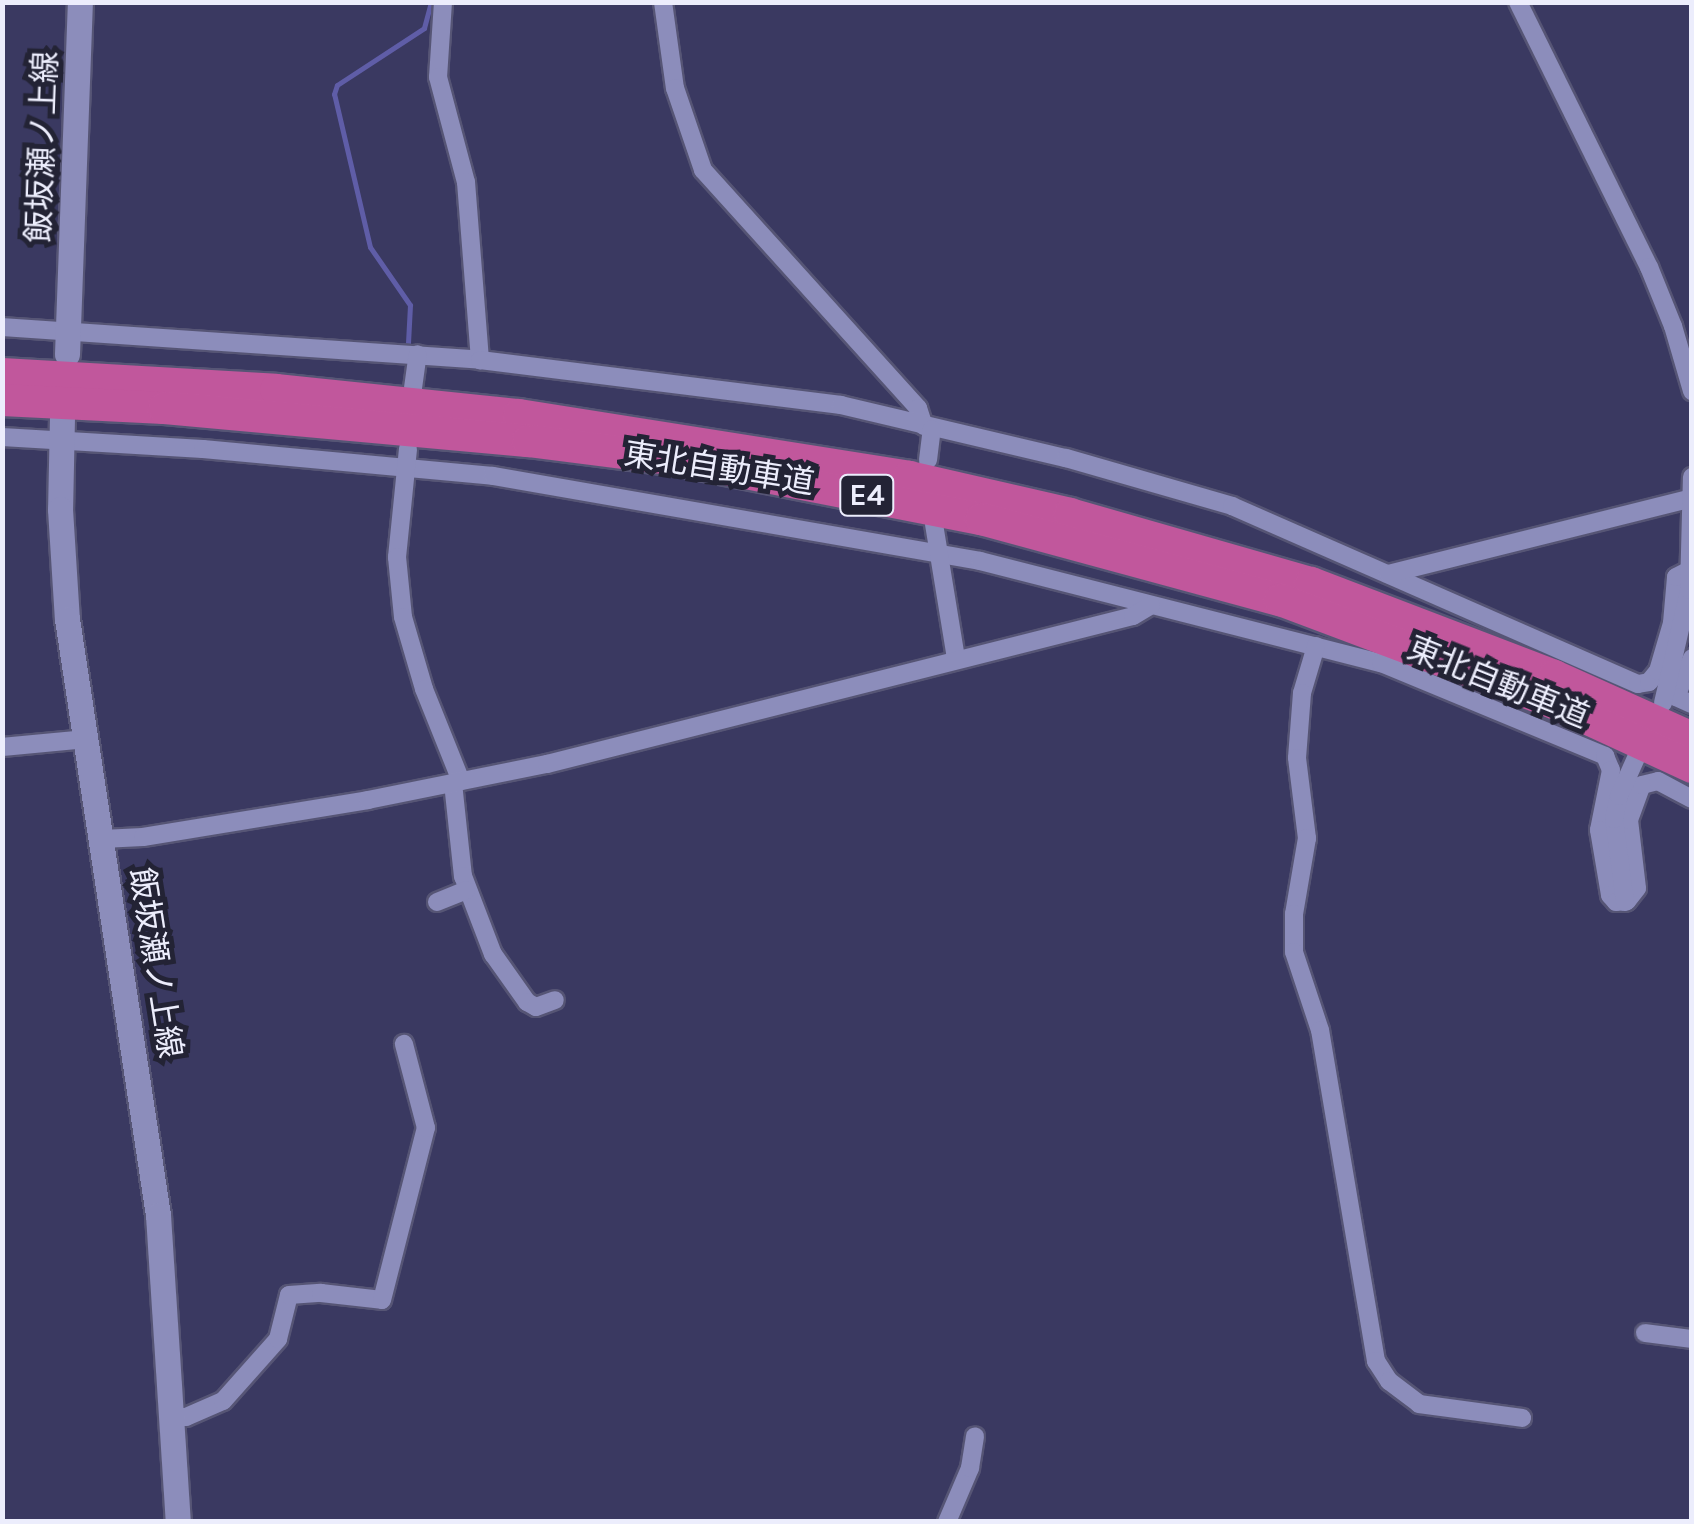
<!DOCTYPE html>
<html>
<head>
<meta charset="utf-8">
<style>
	body { margin:0 }
	#map { position:relative; width:1694px; height:1524px; overflow:hidden; background:#3a3961; font-family:Karla,"Noto Sans JP",sans-serif }
	div>[style] { position:absolute }
	.stream>* { height:5px; margin:-2.5px; padding:0 2.5px; transform-origin:2.5px; border-radius:2.5px; background:#5f5da7 }
	.roads { filter:drop-shadow(2px 0 #565575) drop-shadow(-2px 0 #565575) drop-shadow(0 2px #565575) drop-shadow(0 -2px #565575) }
	.street>* { height:18px; margin:-9px; padding:0 9px; transform-origin:9px; border-radius:9px; background:#8c8dbb }
	.secondary>* { height:25px; margin:-12.5px; padding:0 12.5px; transform-origin:12.5px; border-radius:12.5px; background:#8c8dbb }
	.highway>* { height:32px; margin:-16px; padding:0 16px; transform-origin:16px; border-radius:16px; background:#c1579c }
	span { translate:-50% -50%; white-space:nowrap; text-align:center; line-height:1.15; -webkit-text-stroke:10px #232335; paint-order:stroke }
	.shield-label span { padding:2px 8px; background:#232335; border:2px solid; border-radius:8px; -webkit-text-stroke-width:0 }
	.shield-label { font-size:30px; color:#ecedfc; font-weight:700 }
	.street-label { font-size:32px; color:#ecedfc }
	.frame { position:absolute; inset:0; border:5px solid #ecedfc; pointer-events:none }
</style>
</head>
<body>
<div id="map">
	<div class="stream">
		<i style="left:408px;top:343px;width:38px;rotate:-87deg"></i>
		<i style="left:410px;top:305px;width:70px;rotate:-124.6deg"></i>
		<i style="left:370px;top:247px;width:157px;rotate:-103.2deg"></i>
		<i style="left:334px;top:94px;width:9px;rotate:-72deg"></i>
		<i style="left:337px;top:85px;width:104px;rotate:-33.2deg"></i>
		<i style="left:424px;top:28px;width:27px;rotate:-75deg"></i>
	</div>
	<div class="roads">
		<div class="street">
			<i style="left:443px;top:2px;width:75px;rotate:93.8deg"></i>
			<i style="left:438px;top:77px;width:109px;rotate:75.1deg"></i>
			<i style="left:466px;top:182px;width:179px;rotate:85.5deg"></i>
			<i style="left:663px;top:2px;width:87px;rotate:82.1deg"></i>
			<i style="left:675px;top:88px;width:87px;rotate:71.1deg"></i>
			<i style="left:703px;top:170px;width:321px;rotate:47.9deg"></i>
			<i style="left:918px;top:408px;width:19px;rotate:72deg"></i>
			<i style="left:1518px;top:2px;width:296px;rotate:63.7deg"></i>
			<i style="left:1649px;top:267px;width:64px;rotate:67.9deg"></i>
			<i style="left:1673px;top:326px;width:68px;rotate:73.7deg"></i>
			<i style="left:2px;top:327px;width:479px;rotate:3.9deg"></i>
			<i style="left:480px;top:360px;width:364px;rotate:7.1deg"></i>
			<i style="left:841px;top:405px;width:231px;rotate:13.3deg"></i>
			<i style="left:1066px;top:458px;width:173px;rotate:16.1deg"></i>
			<i style="left:1232px;top:506px;width:443px;rotate:23.7deg"></i>
			<i style="left:1638px;top:684px;width:11px;rotate:-10deg"></i>
			<i style="left:1649px;top:682px;width:14px;rotate:-51deg"></i>
			<i style="left:1658px;top:671px;width:50px;rotate:-73.7deg"></i>
			<i style="left:1672px;top:623px;width:46px;rotate:-85deg"></i>
			<i style="left:1676px;top:577px;width:18px;rotate:-27deg"></i>
			<i style="left:413px;top:388px;width:34px;rotate:-82deg"></i>
			<i style="left:2px;top:437px;width:201px;rotate:3.4deg"></i>
			<i style="left:203px;top:449px;width:291px;rotate:5.3deg"></i>
			<i style="left:493px;top:476px;width:494px;rotate:9.9deg"></i>
			<i style="left:980px;top:561px;width:414px;rotate:14.3deg"></i>
			<i style="left:1381px;top:663px;width:243px;rotate:22.5deg"></i>
			<i style="left:1605px;top:756px;width:15px;rotate:67deg"></i>
			<i style="left:1611px;top:770px;width:61px;rotate:101.3deg"></i>
			<i style="left:1599px;top:830px;width:66px;rotate:80.4deg"></i>
			<i style="left:1610px;top:895px;width:9px;rotate:49deg"></i>
			<i style="left:1616px;top:902px;width:11px;rotate:-5deg"></i>
			<i style="left:1627px;top:901px;width:16px;rotate:-52deg"></i>
			<i style="left:1637px;top:888px;width:68px;rotate:-96.7deg"></i>
			<i style="left:1629px;top:820px;width:37px;rotate:-70deg"></i>
			<i style="left:1642px;top:785px;width:16px;rotate:-14deg"></i>
			<i style="left:1658px;top:781px;width:38px;rotate:28deg"></i>
			<i style="left:408px;top:449px;width:109px;rotate:95.8deg"></i>
			<i style="left:397px;top:557px;width:60px;rotate:84.3deg"></i>
			<i style="left:403px;top:617px;width:75px;rotate:73.7deg"></i>
			<i style="left:424px;top:689px;width:99px;rotate:68.1deg"></i>
			<i style="left:928px;top:460px;width:31px;rotate:-83deg"></i>
			<i style="left:934px;top:524px;width:137px;rotate:80.7deg"></i>
			<i style="left:1388px;top:574px;width:313px;rotate:-14deg"></i>
			<i style="left:1316px;top:646px;width:49px;rotate:106.6deg"></i>
			<i style="left:1302px;top:693px;width:65px;rotate:94.4deg"></i>
			<i style="left:1297px;top:758px;width:81px;rotate:82.9deg"></i>
			<i style="left:1307px;top:838px;width:77px;rotate:99.7deg"></i>
			<i style="left:1294px;top:914px;width:38px;rotate:90deg"></i>
			<i style="left:1294px;top:952px;width:82px;rotate:71.6deg"></i>
			<i style="left:1320px;top:1030px;width:336px;rotate:80.4deg"></i>
			<i style="left:1376px;top:1361px;width:24px;rotate:57deg"></i>
			<i style="left:1389px;top:1381px;width:38px;rotate:37deg"></i>
			<i style="left:1419px;top:1404px;width:104px;rotate:7.7deg"></i>
			<i style="left:1692px;top:658px;width:42px;rotate:112.3deg"></i>
			<i style="left:1676px;top:697px;width:17px;rotate:24deg"></i>
			<i style="left:1663px;top:703px;width:116px;rotate:-77deg"></i>
			<i style="left:1689px;top:590px;width:113px;rotate:-88.5deg"></i>
			<i style="left:2px;top:747px;width:84px;rotate:-5.4deg"></i>
			<i style="left:453px;top:783px;width:94px;rotate:83.9deg"></i>
			<i style="left:463px;top:876px;width:84px;rotate:69deg"></i>
			<i style="left:493px;top:954px;width:59px;rotate:54.7deg"></i>
			<i style="left:527px;top:1002px;width:10px;rotate:29deg"></i>
			<i style="left:536px;top:1007px;width:20px;rotate:-20deg"></i>
			<i style="left:102px;top:839px;width:41px;rotate:-2.8deg"></i>
			<i style="left:143px;top:837px;width:228px;rotate:-9.3deg"></i>
			<i style="left:368px;top:800px;width:183px;rotate:-11.4deg"></i>
			<i style="left:547px;top:764px;width:604px;rotate:-14.17deg"></i>
			<i style="left:1133px;top:616px;width:21px;rotate:-31deg"></i>
			<i style="left:437px;top:902px;width:31px;rotate:-22deg"></i>
			<i style="left:1625px;top:902px;width:84px;rotate:-97.5deg"></i>
			<i style="left:1614px;top:819px;width:24px;rotate:-78deg"></i>
			<i style="left:1619px;top:796px;width:42px;rotate:-65.9deg"></i>
			<i style="left:1645px;top:1333px;width:47px;rotate:7.3deg"></i>
			<i style="left:172px;top:1417px;width:14px"></i>
			<i style="left:186px;top:1417px;width:40px;rotate:-23.4deg"></i>
			<i style="left:223px;top:1401px;width:83px;rotate:-48.4deg"></i>
			<i style="left:278px;top:1339px;width:45px;rotate:-76deg"></i>
			<i style="left:289px;top:1295px;width:32px;rotate:-4deg"></i>
			<i style="left:321px;top:1293px;width:61px;rotate:6.5deg"></i>
			<i style="left:382px;top:1300px;width:178px;rotate:-75.7deg"></i>
			<i style="left:426px;top:1128px;width:87px;rotate:-104.7deg"></i>
			<i style="left:947px;top:1522px;width:59px;rotate:-66.9deg"></i>
			<i style="left:970px;top:1468px;width:32px;rotate:-81deg"></i>
		</div>
		<div class="secondary">
			<i style="left:67px;top:354px;width:352px;rotate:-87.9deg"></i>
			<i style="left:62px;top:417px;width:92px;rotate:91.2deg"></i>
			<i style="left:60px;top:509px;width:110px;rotate:86.4deg"></i>
			<i style="left:67px;top:619px;width:603px;rotate:81.32deg"></i>
			<i style="left:158px;top:1215px;width:308px;rotate:86.3deg"></i>
		</div>
		<div class="highway">
			<i style="left:2px;top:374px;width:274px;rotate:3.3deg"></i>
			<i style="left:276px;top:390px;width:244px;rotate:5.9deg"></i>
			<i style="left:519px;top:415px;width:395px;rotate:9deg"></i>
			<i style="left:909px;top:477px;width:165px;rotate:12.9deg"></i>
			<i style="left:1070px;top:514px;width:251px;rotate:16deg"></i>
			<i style="left:1311px;top:583px;width:260px;rotate:20.9deg"></i>
			<i style="left:1554px;top:676px;width:151px;rotate:24.2deg"></i>
			<i style="left:2px;top:400px;width:162px;rotate:2.8deg"></i>
			<i style="left:164px;top:408px;width:365px;rotate:5.2deg"></i>
			<i style="left:528px;top:441px;width:152px;rotate:7.2deg"></i>
			<i style="left:679px;top:460px;width:308px;rotate:11.1deg"></i>
			<i style="left:981px;top:519px;width:310px;rotate:15.2deg"></i>
			<i style="left:1280px;top:600px;width:287px;rotate:20.6deg"></i>
			<i style="left:1549px;top:701px;width:157px;rotate:24.8deg"></i>
		</div>
	</div>
	<div class="shield-label">
		<span style="left:867px;top:495px">E4</span>
	</div>
	<div class="street-label">
		<span style="left:43px;top:147px;rotate:-88deg">飯坂瀬ノ上線</span>
		<span style="left:719px;top:469px;rotate:9deg">東北自動車道</span>
		<span style="left:1498px;top:683px;rotate:22deg">東北自動車道</span>
		<span style="left:155px;top:963px;rotate:81deg">飯坂瀬ノ上線</span>
	</div>
	<div class="frame"></div>
</div>
</body>
</html>
